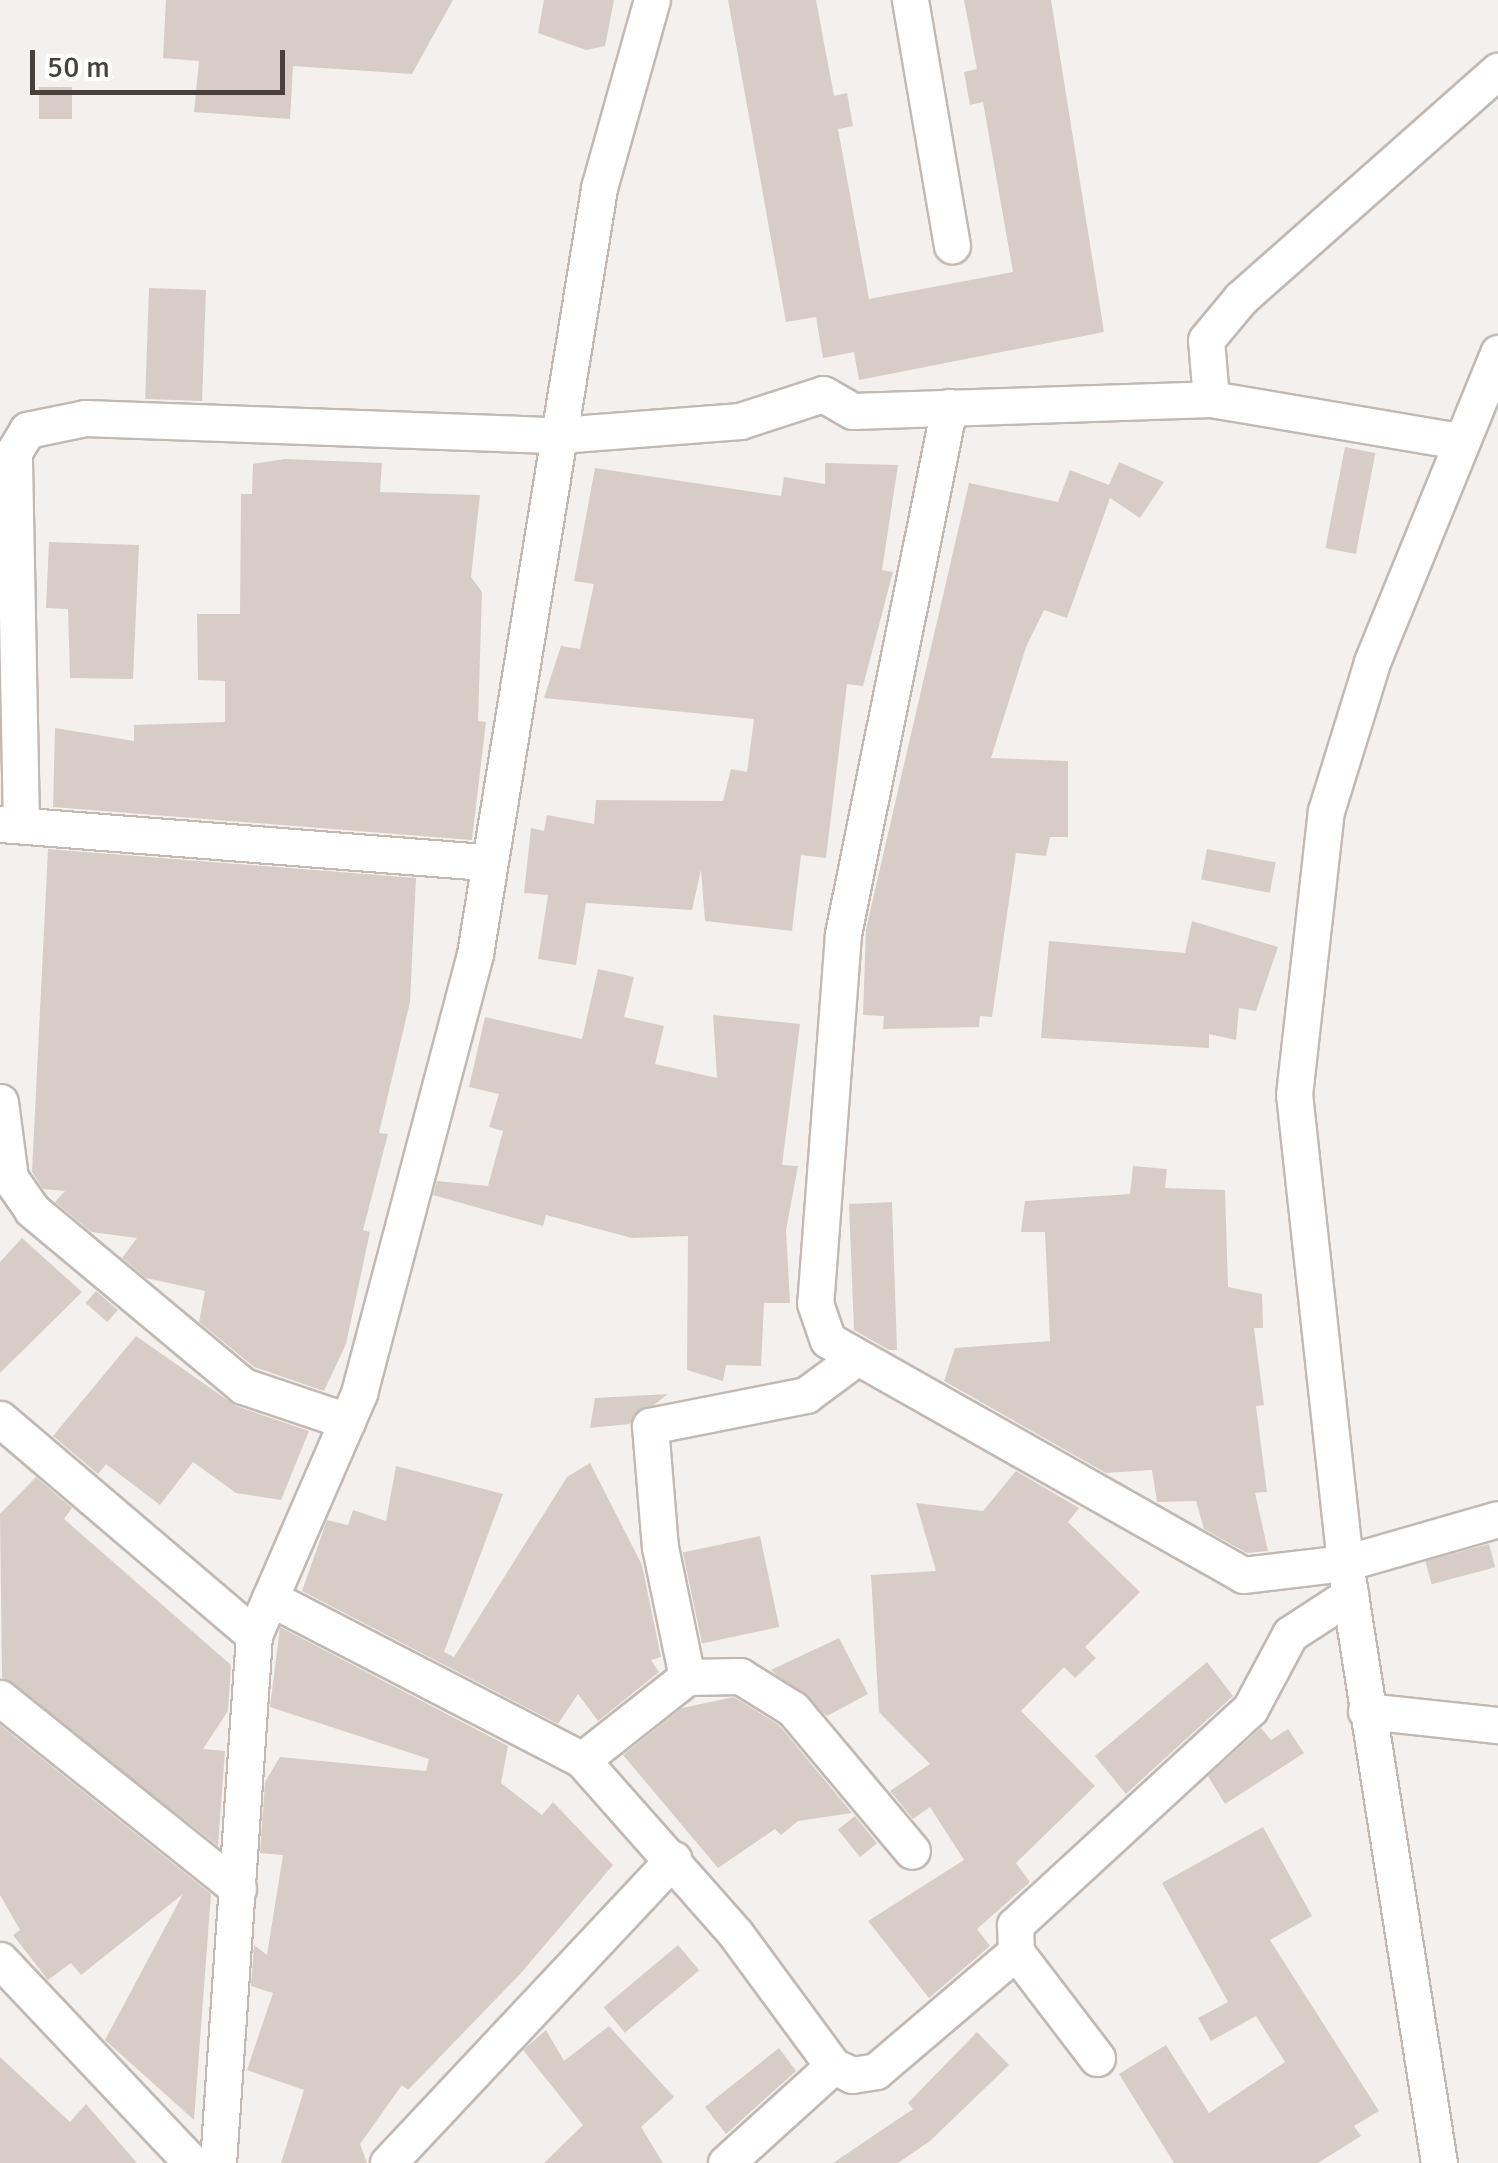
<!DOCTYPE html>
<html>
<head>
<meta charset="utf-8">
<style>
	body { margin:0 }
	#map { position:relative; width:1498px; height:2163px; overflow:hidden; background:#f4f0ed; font-family:Signika,sans-serif }
	div>[style] { position:absolute }
	.building>* { inset:0; background:#d8cdc6; transform-origin:0 0 }
	.roads { filter:drop-shadow(2px 0 #c2b9b3) drop-shadow(-2px 0 #c2b9b3) drop-shadow(0 2px #c2b9b3) drop-shadow(0 -2px #c2b9b3) }
	.minor>* { height:35px; margin:-17.5px; padding:0 17.5px; transform-origin:17.5px; border-radius:17.5px; background:#fff }
	span { translate:-50% -50%; white-space:nowrap; text-align:center; line-height:1.15; -webkit-text-stroke:8px #fff; paint-order:stroke }
	.scale { position:absolute; left:30px; top:50px; width:255px; height:45px; box-sizing:border-box; border:5px solid #48403b; border-top:0; padding-left:12px; font-size:30px; line-height:35px; white-space:nowrap; color:#48403b; -webkit-text-stroke:8px #fff; paint-order:stroke }
</style>
</head>
<body>
<div id="map">
	<div class="building">
		<i style="clip-path:polygon(166px 0,453px 0,412px 74px,293px 66px,290px 119px,194px 112px,199px 61px,163px 58px)"></i>
		<i style="clip-path:polygon(544px 0,614px 0,605px 46px,586px 50px,538px 33px)"></i>
		<i style="clip-path:polygon(728px 0,816px 0,834px 96px,847px 93px,853px 126px,838px 129px,869px 299px,1013px 272px,983px 102px,970px 105px,964px 72px,977px 69px,964px 0,1051px 0,1104px 332px,859px 380px,854px 352px,823px 358px,816px 317px,786px 322px)"></i>
		<i style="left:39px;top:87px;width:33px;height:32px"></i>
		<i style="left:149px;top:288px;width:57px;height:111px;rotate:2deg"></i>
		<i style="left:1345px;top:447px;width:31px;height:103px;rotate:11deg"></i>
		<i style="clip-path:polygon(285px 459px,382px 463px,380px 492px,480px 495px,471px 577px,482px 592px,478px 721px,486px 722px,472px 840px,53px 807px,55px 728px,134px 741px,134px 725px,225px 722px,225px 681px,198px 680px,197px 614px,240px 614px,241px 494px,252px 494px,253px 464px)"></i>
		<i style="clip-path:polygon(1119px 462px,1164px 482px,1140px 518px,1110px 498px,1067px 618px,1044px 610px,1026px 647px,991px 758px,1068px 761px,1068px 837px,1050px 837px,1046px 856px,1016px 853px,992px 1017px,980px 1016px,979px 1027px,883px 1029px,884px 1016px,863px 1015px,866px 929px,969px 483px,1058px 502px,1070px 470px,1109px 485px)"></i>
		<i style="clip-path:polygon(825px 463px,898px 465px,882px 570px,893px 572px,863px 686px,847px 684px,826px 858px,801px 855px,792px 931px,705px 921px,701px 870px,692px 910px,586px 903px,576px 965px,538px 959px,548px 895px,524px 893px,531px 828px,544px 831px,547px 815px,594px 824px,596px 800px,723px 801px,731px 769px,747px 772px,754px 719px,544px 698px,561px 646px,580px 649px,594px 584px,574px 581px,595px 468px,781px 496px,784px 477px,825px 484px)"></i>
		<i style="clip-path:polygon(49px 542px,139px 545px,133px 679px,70px 678px,68px 609px,46px 608px)"></i>
		<i style="clip-path:polygon(48px 849px,416px 878px,410px 1002px,379px 1133px,388px 1134px,363px 1230px,370px 1232px,346px 1344px,324px 1391px,254px 1367px,199px 1322px,205px 1291px,146px 1278px,122px 1258px,137px 1238px,91px 1232px,55px 1202px,65px 1191px,43px 1189px,32px 1172px)"></i>
		<i style="left:1207px;top:849px;width:70px;height:31px;rotate:11deg"></i>
		<i style="clip-path:polygon(1192px 921px,1278px 947px,1256px 1011px,1239px 1008px,1236px 1040px,1209px 1034px,1209px 1048px,1041px 1038px,1049px 941px,1185px 953px)"></i>
		<i style="clip-path:polygon(598px 969px,634px 977px,624px 1017px,664px 1026px,655px 1064px,717px 1078px,713px 1015px,800px 1024px,782px 1165px,798px 1166px,786px 1230px,790px 1303px,764px 1303px,761px 1366px,726px 1365px,723px 1381px,687px 1370px,688px 1236px,632px 1238px,546px 1215px,543px 1226px,433px 1195px,437px 1181px,488px 1186px,503px 1131px,489px 1127px,499px 1094px,469px 1087px,485px 1017px,582px 1039px)"></i>
		<i style="clip-path:polygon(1133px 1166px,1167px 1169px,1165px 1188px,1225px 1190px,1228px 1287px,1262px 1294px,1263px 1328px,1254px 1328px,1264px 1405px,1256px 1406px,1267px 1492px,1255px 1493px,1268px 1551px,1247px 1553px,1204px 1529px,1196px 1501px,1157px 1502px,1152px 1470px,1106px 1473px,944px 1381px,955px 1348px,1050px 1341px,1045px 1232px,1021px 1232px,1025px 1201px,1130px 1194px)"></i>
		<i style="clip-path:polygon(892px 1202px,897px 1350px,889px 1350px,854px 1330px,849px 1204px)"></i>
		<i style="clip-path:polygon(22px 1238px,82px 1292px,0 1373px,0 1262px)"></i>
		<i style="left:96px;top:1291px;width:29px;height:16px;rotate:41deg"></i>
		<i style="clip-path:polygon(136px 1336px,236px 1406px,309px 1431px,281px 1500px,236px 1493px,193px 1462px,160px 1505px,106px 1464px,98px 1474px,53px 1436px)"></i>
		<i style="clip-path:polygon(668px 1394px,629px 1424px,590px 1428px,595px 1398px)"></i>
		<i style="clip-path:polygon(590px 1463px,642px 1565px,661px 1657px,651px 1660px,659px 1672px,598px 1721px,578px 1694px,558px 1724px,302px 1591px,327px 1520px,348px 1525px,353px 1510px,386px 1521px,396px 1466px,503px 1494px,444px 1652px,454px 1657px,567px 1477px)"></i>
		<i style="clip-path:polygon(1016px 1471px,1079px 1508px,1068px 1522px,1140px 1592px,1085px 1647px,1096px 1658px,1075px 1678px,1064px 1667px,1021px 1711px,1095px 1786px,1016px 1863px,1030px 1882px,977px 1929px,990px 1946px,929px 1998px,868px 1921px,964px 1860px,930px 1807px,913px 1819px,890px 1791px,930px 1764px,879px 1712px,871px 1575px,936px 1571px,916px 1503px,983px 1511px)"></i>
		<i style="clip-path:polygon(36px 1477px,72px 1508px,64px 1519px,231px 1665px,228px 1711px,203px 1749px,225px 1751px,218px 1846px,2px 1677px,0 1514px)"></i>
		<i style="left:760px;top:1536px;width:93px;height:79px;rotate:78deg"></i>
		<i style="left:1489px;top:1544px;width:24px;height:66px;rotate:75deg"></i>
		<i style="clip-path:polygon(280px 1627px,508px 1746px,501px 1783px,542px 1815px,553px 1802px,613px 1865px,521px 1973px,408px 2090px,402px 2085px,360px 2144px,367px 2163px,281px 2163px,304px 2090px,247px 2070px,273px 1993px,251px 1986px,254px 1945px,267px 1955px,283px 1855px,260px 1853px,265px 1782px,280px 1757px,426px 1771px,429px 1759px,270px 1707px)"></i>
		<i style="clip-path:polygon(839px 1638px,868px 1694px,827px 1716px,771px 1670px)"></i>
		<i style="clip-path:polygon(1207px 1662px,1233px 1696px,1126px 1794px,1095px 1756px)"></i>
		<i style="clip-path:polygon(734px 1697px,779px 1725px,852px 1813px,798px 1821px,781px 1835px,775px 1829px,718px 1868px,623px 1755px,682px 1708px)"></i>
		<i style="clip-path:polygon(0 1725px,211px 1894px,194px 2120px,105px 2040px,183px 1894px,81px 1975px,71px 1963px,48px 1980px,13px 1935px,20px 1930px,0 1895px)"></i>
		<i style="clip-path:polygon(1261px 1728px,1271px 1740px,1288px 1729px,1304px 1753px,1225px 1804px,1208px 1776px)"></i>
		<i style="left:855px;top:1816px;width:35px;height:22px;rotate:51deg"></i>
		<i style="clip-path:polygon(1263px 1827px,1312px 1916px,1270px 1940px,1379px 2111px,1354px 2126px,1361px 2136px,1318px 2163px,1174px 2163px,1119px 2074px,1166px 2045px,1209px 2113px,1285px 2062px,1256px 2016px,1211px 2041px,1198px 2018px,1228px 2002px,1162px 1883px)"></i>
		<i style="left:678px;top:1945px;width:33px;height:97px;rotate:50deg"></i>
		<i style="clip-path:polygon(609px 2026px,674px 2097px,641px 2127px,663px 2163px,544px 2163px,583px 2125px,523px 2050px,546px 2030px,564px 2061px)"></i>
		<i style="clip-path:polygon(977px 2032px,1009px 2065px,930px 2141px,898px 2163px,833px 2163px,913px 2109px,908px 2103px)"></i>
		<i style="clip-path:polygon(779px 2048px,796px 2071px,726px 2134px,705px 2107px)"></i>
		<i style="clip-path:polygon(0 2057px,70px 2122px,86px 2104px,137px 2163px,0 2163px)"></i>
	</div>
	<div class="roads">
		<div class="minor">
			<i style="left:910px;top:0;width:249px;rotate:80.3deg"></i>
			<i style="left:1211px;top:399px;width:59px;rotate:-94.8deg"></i>
			<i style="left:1206px;top:340px;width:55px;rotate:-50.2deg"></i>
			<i style="left:1241px;top:298px;width:343px;rotate:-41.5deg"></i>
			<i style="left:949px;top:407px;width:538px;rotate:101.37deg"></i>
			<i style="left:843px;top:934px;width:370px;rotate:94.3deg"></i>
			<i style="left:815px;top:1303px;width:39px;rotate:71deg"></i>
			<i style="left:828px;top:1340px;width:477px;rotate:29.5deg"></i>
			<i style="left:1243px;top:1575px;width:103px;rotate:-6.7deg"></i>
			<i style="left:1345px;top:1563px;width:159px;rotate:-16deg"></i>
			<i style="left:1px;top:824px;width:486px;rotate:4.5deg"></i>
			<i style="left:21px;top:825px;width:373px;rotate:-91.1deg"></i>
			<i style="left:14px;top:452px;width:26px;rotate:-59deg"></i>
			<i style="left:27px;top:430px;width:59px;rotate:-11.7deg"></i>
			<i style="left:85px;top:418px;width:474px;rotate:2.1deg"></i>
			<i style="left:559px;top:435px;width:182px;rotate:-4.4deg"></i>
			<i style="left:740px;top:421px;width:87px;rotate:-18deg"></i>
			<i style="left:823px;top:394px;width:34px;rotate:30deg"></i>
			<i style="left:853px;top:411px;width:358px;rotate:-1.9deg"></i>
			<i style="left:1211px;top:399px;width:253px;rotate:9.6deg"></i>
			<i style="left:0;top:1102px;width:77px;rotate:82.5deg"></i>
			<i style="left:10px;top:1178px;width:39px;rotate:55deg"></i>
			<i style="left:32px;top:1210px;width:275px;rotate:39.8deg"></i>
			<i style="left:243px;top:1386px;width:110px;rotate:18.6deg"></i>
			<i style="left:856px;top:1358px;width:62px;rotate:143.5deg"></i>
			<i style="left:806px;top:1395px;width:159px;rotate:168.8deg"></i>
			<i style="left:650px;top:1426px;width:121px;rotate:85.3deg"></i>
			<i style="left:660px;top:1547px;width:133px;rotate:78.3deg"></i>
			<i style="left:687px;top:1677px;width:134px;rotate:141.7deg"></i>
			<i style="left:582px;top:1760px;width:231px;rotate:48.5deg"></i>
			<i style="left:735px;top:1933px;width:165px;rotate:53.6deg"></i>
			<i style="left:833px;top:2066px;width:21px;rotate:25deg"></i>
			<i style="left:852px;top:2075px;width:24px;rotate:-9deg"></i>
			<i style="left:876px;top:2071px;width:184px;rotate:-40.4deg"></i>
			<i style="left:0;top:1419px;width:333px;rotate:40.4deg"></i>
			<i style="left:270px;top:1598px;width:352px;rotate:27.4deg"></i>
			<i style="left:687px;top:1677px;width:53px;rotate:-1.1deg"></i>
			<i style="left:740px;top:1676px;width:62px;rotate:31.9deg"></i>
			<i style="left:793px;top:1709px;width:185px;rotate:50deg"></i>
			<i style="left:0;top:1698px;width:305px;rotate:38.7deg"></i>
			<i style="left:1366px;top:1711px;width:133px;rotate:6.1deg"></i>
			<i style="left:0;top:1960px;width:279px;rotate:46.6deg"></i>
			<i style="left:1097px;top:2058px;width:133px;rotate:-127.4deg"></i>
			<i style="left:1016px;top:1952px;width:27px;rotate:-92deg"></i>
			<i style="left:1015px;top:1925px;width:319px;rotate:-42.6deg"></i>
			<i style="left:1250px;top:1709px;width:85px;rotate:-61.9deg"></i>
			<i style="left:1290px;top:1634px;width:72px;rotate:-33deg"></i>
			<i style="left:218px;top:2163px;width:529px;rotate:-86.1deg"></i>
			<i style="left:254px;top:1635px;width:264px;rotate:-66.5deg"></i>
			<i style="left:359px;top:1393px;width:454px;rotate:-75.2deg"></i>
			<i style="left:475px;top:954px;width:776px;rotate:-80.8deg"></i>
			<i style="left:599px;top:188px;width:195px;rotate:-74.3deg"></i>
			<i style="left:388px;top:2163px;width:417px;rotate:-46.8deg"></i>
			<i style="left:726px;top:2163px;width:144px;rotate:-42.2deg"></i>
			<i style="left:1439px;top:2163px;width:607px;rotate:-98.9deg"></i>
			<i style="left:1345px;top:1563px;width:471px;rotate:-96.2deg"></i>
			<i style="left:1294px;top:1095px;width:286px;rotate:-83.6deg"></i>
			<i style="left:1326px;top:811px;width:156px;rotate:-72.8deg"></i>
			<i style="left:1372px;top:662px;width:334px;rotate:-67.8deg"></i>
		</div>
	</div>
	<div class="scale">50 m</div>
</div>
</body>
</html>
